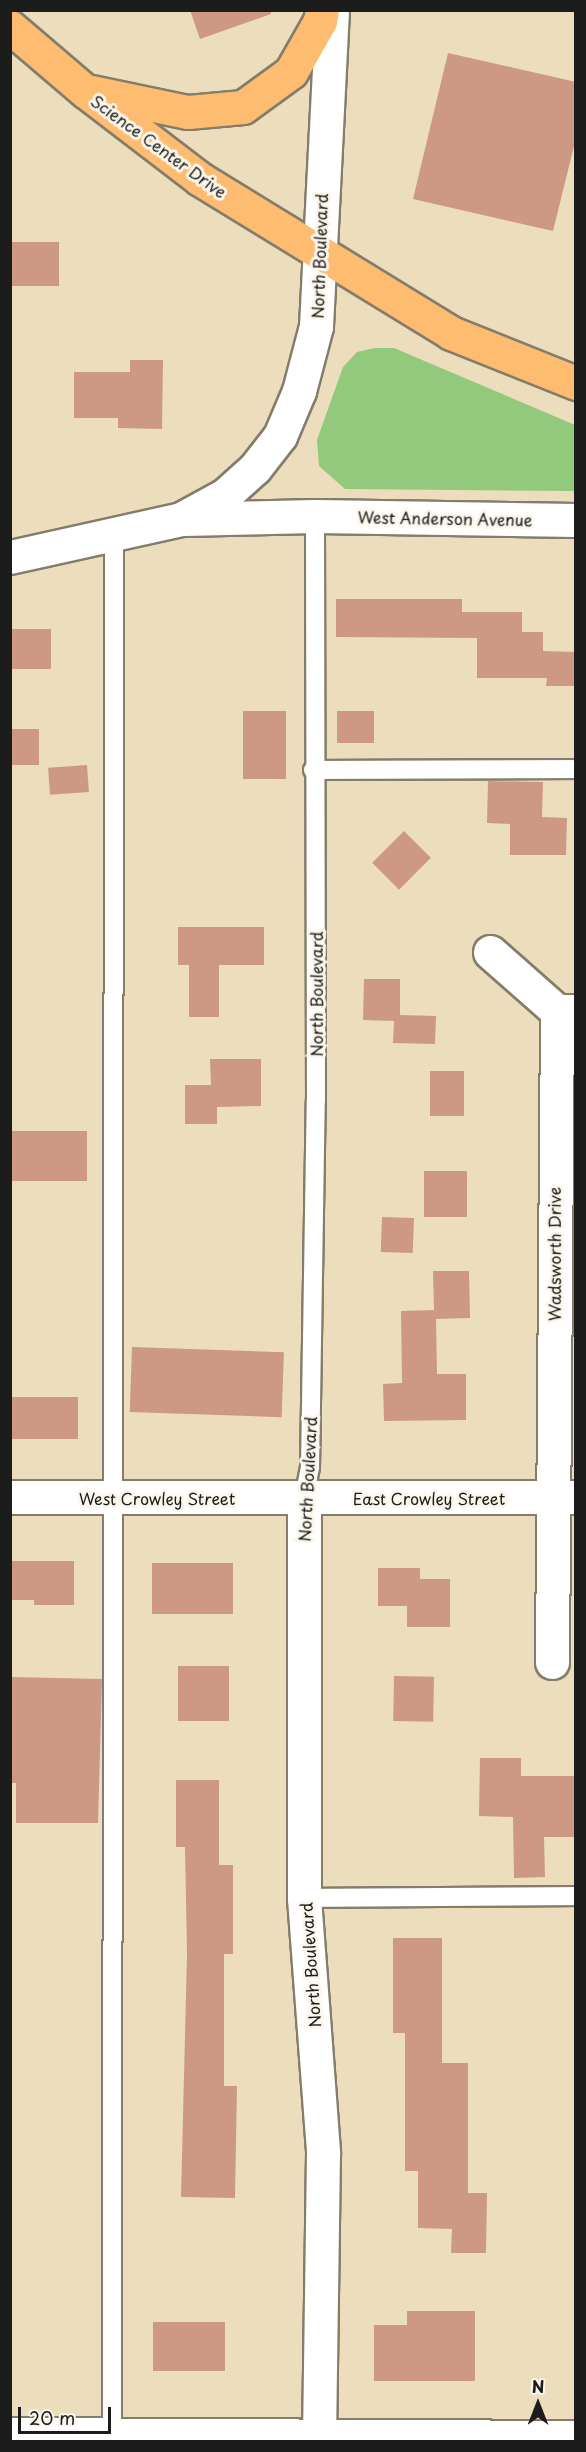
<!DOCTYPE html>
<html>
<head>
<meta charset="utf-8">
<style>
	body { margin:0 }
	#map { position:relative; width:586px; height:2452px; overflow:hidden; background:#ecdebc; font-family:"Playpen Sans",sans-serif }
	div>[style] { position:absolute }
	.green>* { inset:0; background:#92c97c }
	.building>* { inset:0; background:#cd9884; transform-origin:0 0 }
	.roads { filter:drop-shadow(2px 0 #847d6c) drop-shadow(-2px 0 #847d6c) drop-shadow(0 2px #847d6c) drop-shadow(0 -2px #847d6c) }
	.service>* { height:18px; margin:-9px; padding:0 9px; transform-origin:9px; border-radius:9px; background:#fff }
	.minor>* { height:33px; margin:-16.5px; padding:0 16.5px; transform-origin:16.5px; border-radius:16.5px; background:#fff }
	.tertiary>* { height:33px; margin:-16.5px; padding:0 16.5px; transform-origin:16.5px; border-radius:16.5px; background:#fff }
	.primary>* { height:33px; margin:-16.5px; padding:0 16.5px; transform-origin:16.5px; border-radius:16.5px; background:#fdbc70 }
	span { translate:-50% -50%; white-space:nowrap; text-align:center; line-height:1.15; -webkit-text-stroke:6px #fbf7ec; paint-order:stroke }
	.street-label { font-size:16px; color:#1c1c1c }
	.frame { position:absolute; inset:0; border:12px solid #1c1c1c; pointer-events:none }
	.north { position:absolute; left:508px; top:2374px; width:60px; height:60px; -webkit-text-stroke:4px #fbf7ec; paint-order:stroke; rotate:0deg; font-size:16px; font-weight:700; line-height:24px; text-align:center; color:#1c1c1c }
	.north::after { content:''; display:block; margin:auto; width:21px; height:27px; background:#1c1c1c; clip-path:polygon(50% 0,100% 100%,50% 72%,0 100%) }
	.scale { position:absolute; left:18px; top:2407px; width:93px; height:27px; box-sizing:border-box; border:3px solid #1c1c1c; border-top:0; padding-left:8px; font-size:18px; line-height:21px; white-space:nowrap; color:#1c1c1c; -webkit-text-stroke:4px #fbf7ec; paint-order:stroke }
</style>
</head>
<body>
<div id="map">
	<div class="green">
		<i style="clip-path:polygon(375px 348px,394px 348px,575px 425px,575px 491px,345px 489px,319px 466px,317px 440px,343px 367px,357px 352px)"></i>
	</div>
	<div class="building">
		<i style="clip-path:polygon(190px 10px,271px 10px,271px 14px,200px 39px)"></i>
		<i style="clip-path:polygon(448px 53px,576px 82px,576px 138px,553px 231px,413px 199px)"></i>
		<i style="left:59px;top:242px;width:44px;height:49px;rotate:90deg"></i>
		<i style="clip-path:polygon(130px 360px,163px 360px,162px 429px,118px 428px,118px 418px,74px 418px,74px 372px,130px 372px)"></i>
		<i style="clip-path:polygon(336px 599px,462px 599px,462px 612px,522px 612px,522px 632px,543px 632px,543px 651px,576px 652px,576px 686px,546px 686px,547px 678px,477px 678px,477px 638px,336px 637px)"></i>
		<i style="left:10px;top:629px;width:41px;height:40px"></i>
		<i style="left:243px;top:711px;width:43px;height:68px"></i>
		<i style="left:337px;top:711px;width:37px;height:32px"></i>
		<i style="left:10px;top:729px;width:29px;height:36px"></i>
		<i style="left:87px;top:765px;width:27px;height:39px;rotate:86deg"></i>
		<i style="clip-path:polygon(488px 781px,543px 782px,542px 817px,567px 818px,566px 855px,510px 855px,510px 824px,487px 823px)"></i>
		<i style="left:404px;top:831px;width:38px;height:45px;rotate:45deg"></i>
		<i style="clip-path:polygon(178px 927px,264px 927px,264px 965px,219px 965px,219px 1017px,189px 1017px,189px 965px,178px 965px)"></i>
		<i style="clip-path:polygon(364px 979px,400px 979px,400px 1015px,436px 1016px,435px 1044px,393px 1043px,394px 1021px,363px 1020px)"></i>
		<i style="clip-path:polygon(210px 1059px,261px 1059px,261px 1106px,217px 1107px,217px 1124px,185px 1124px,185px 1085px,211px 1085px)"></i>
		<i style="left:430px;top:1071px;width:34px;height:45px"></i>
		<i style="left:10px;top:1131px;width:77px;height:50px"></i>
		<i style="left:424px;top:1171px;width:43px;height:46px"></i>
		<i style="left:382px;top:1217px;width:32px;height:35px;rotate:2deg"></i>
		<i style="clip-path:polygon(433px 1271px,469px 1271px,470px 1318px,436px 1319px,437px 1374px,466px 1374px,466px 1420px,384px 1421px,383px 1384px,402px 1383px,401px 1311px,434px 1310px)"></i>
		<i style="left:132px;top:1347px;width:152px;height:65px;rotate:2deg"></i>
		<i style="left:10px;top:1397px;width:68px;height:42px"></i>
		<i style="clip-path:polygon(10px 1561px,74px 1561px,74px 1605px,34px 1605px,34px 1600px,10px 1600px)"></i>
		<i style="left:152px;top:1563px;width:81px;height:51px"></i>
		<i style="clip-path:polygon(378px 1568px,420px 1568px,420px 1579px,450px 1579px,450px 1627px,407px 1627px,407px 1606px,378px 1606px)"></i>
		<i style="left:178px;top:1666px;width:51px;height:55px"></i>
		<i style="left:394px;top:1676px;width:40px;height:45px;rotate:1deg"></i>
		<i style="clip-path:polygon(10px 1677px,102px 1679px,98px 1823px,16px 1823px,16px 1783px,10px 1783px)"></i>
		<i style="clip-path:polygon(480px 1758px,521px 1758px,521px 1776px,576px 1776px,576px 1837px,544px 1837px,545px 1877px,514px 1878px,513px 1817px,479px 1816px)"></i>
		<i style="clip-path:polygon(176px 1780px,219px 1780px,219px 1865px,233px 1865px,233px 1954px,224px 1954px,224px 2086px,237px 2086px,235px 2198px,181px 2197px,187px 1954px,185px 1847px,176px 1847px)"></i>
		<i style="clip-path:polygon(393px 1938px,442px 1938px,442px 2063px,468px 2063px,468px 2193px,487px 2193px,486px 2253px,451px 2253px,452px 2229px,418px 2228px,418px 2171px,405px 2171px,405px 2033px,393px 2033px)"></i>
		<i style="clip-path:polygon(407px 2311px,475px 2311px,475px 2381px,374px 2381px,374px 2325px,407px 2325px)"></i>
		<i style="left:153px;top:2322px;width:72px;height:49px"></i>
	</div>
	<div class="roads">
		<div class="service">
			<i style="left:313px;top:770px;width:263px;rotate:-0.2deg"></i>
			<i style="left:304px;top:1498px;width:32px;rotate:-79deg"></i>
			<i style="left:310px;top:1467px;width:367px;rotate:-89.1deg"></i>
			<i style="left:316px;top:1100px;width:584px;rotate:-90.1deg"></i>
			<i style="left:304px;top:1898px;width:272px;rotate:-0.4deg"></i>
			<i style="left:112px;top:2442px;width:1906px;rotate:-89.94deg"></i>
		</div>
		<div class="minor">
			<i style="left:490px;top:952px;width:89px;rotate:41.4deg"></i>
			<i style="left:557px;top:1011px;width:19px"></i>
			<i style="left:10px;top:1497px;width:566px"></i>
			<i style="left:304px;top:1498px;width:400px;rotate:90deg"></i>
			<i style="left:304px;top:1898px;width:256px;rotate:85.7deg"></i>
			<i style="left:323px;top:2153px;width:289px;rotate:90.8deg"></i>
			<i style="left:552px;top:1662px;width:651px;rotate:-89.56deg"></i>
			<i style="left:10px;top:2434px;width:566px;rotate:0.3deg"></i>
		</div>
		<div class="tertiary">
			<i style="left:184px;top:519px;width:131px;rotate:-1.3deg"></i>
			<i style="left:315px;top:516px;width:261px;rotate:0.9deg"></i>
			<i style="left:10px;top:557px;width:175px;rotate:-12.5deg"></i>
			<i style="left:181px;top:519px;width:50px;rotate:-28.6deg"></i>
			<i style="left:225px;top:495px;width:40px;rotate:-42deg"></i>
			<i style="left:255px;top:468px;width:41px;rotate:-52deg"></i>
			<i style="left:280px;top:436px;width:49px;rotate:-67.1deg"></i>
			<i style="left:299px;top:391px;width:67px;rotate:-75.3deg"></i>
			<i style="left:316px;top:326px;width:316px;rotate:-87.1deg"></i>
		</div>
		<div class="primary">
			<i style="left:10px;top:27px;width:99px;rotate:40.5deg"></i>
			<i style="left:85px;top:91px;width:145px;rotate:37.4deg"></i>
			<i style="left:200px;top:179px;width:294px;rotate:31.5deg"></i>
			<i style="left:451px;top:333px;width:135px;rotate:21.8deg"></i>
			<i style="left:91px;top:92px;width:99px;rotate:11.7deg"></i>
			<i style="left:188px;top:112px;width:55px;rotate:-5.2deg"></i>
			<i style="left:243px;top:107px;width:59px;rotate:-36.1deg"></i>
			<i style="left:291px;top:72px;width:59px;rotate:-60.4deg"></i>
			<i style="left:320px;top:21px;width:11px;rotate:-80deg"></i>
		</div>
	</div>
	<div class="street-label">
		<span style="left:159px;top:146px;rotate:36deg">Science Center Drive</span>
		<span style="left:319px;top:256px;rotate:-88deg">North Boulevard</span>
		<span style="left:445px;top:518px;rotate:1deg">West Anderson Avenue</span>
		<span style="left:316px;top:994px;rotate:-90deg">North Boulevard</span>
		<span style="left:554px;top:1254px;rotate:-90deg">Wadsworth Drive</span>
		<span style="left:307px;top:1479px;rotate:-87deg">North Boulevard</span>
		<span style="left:157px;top:1498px">West Crowley Street</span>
		<span style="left:429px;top:1498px">East Crowley Street</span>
		<span style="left:310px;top:1965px;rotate:-94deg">North Boulevard</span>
	</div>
	<div class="frame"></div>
	<div class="north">N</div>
	<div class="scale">20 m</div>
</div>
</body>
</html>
